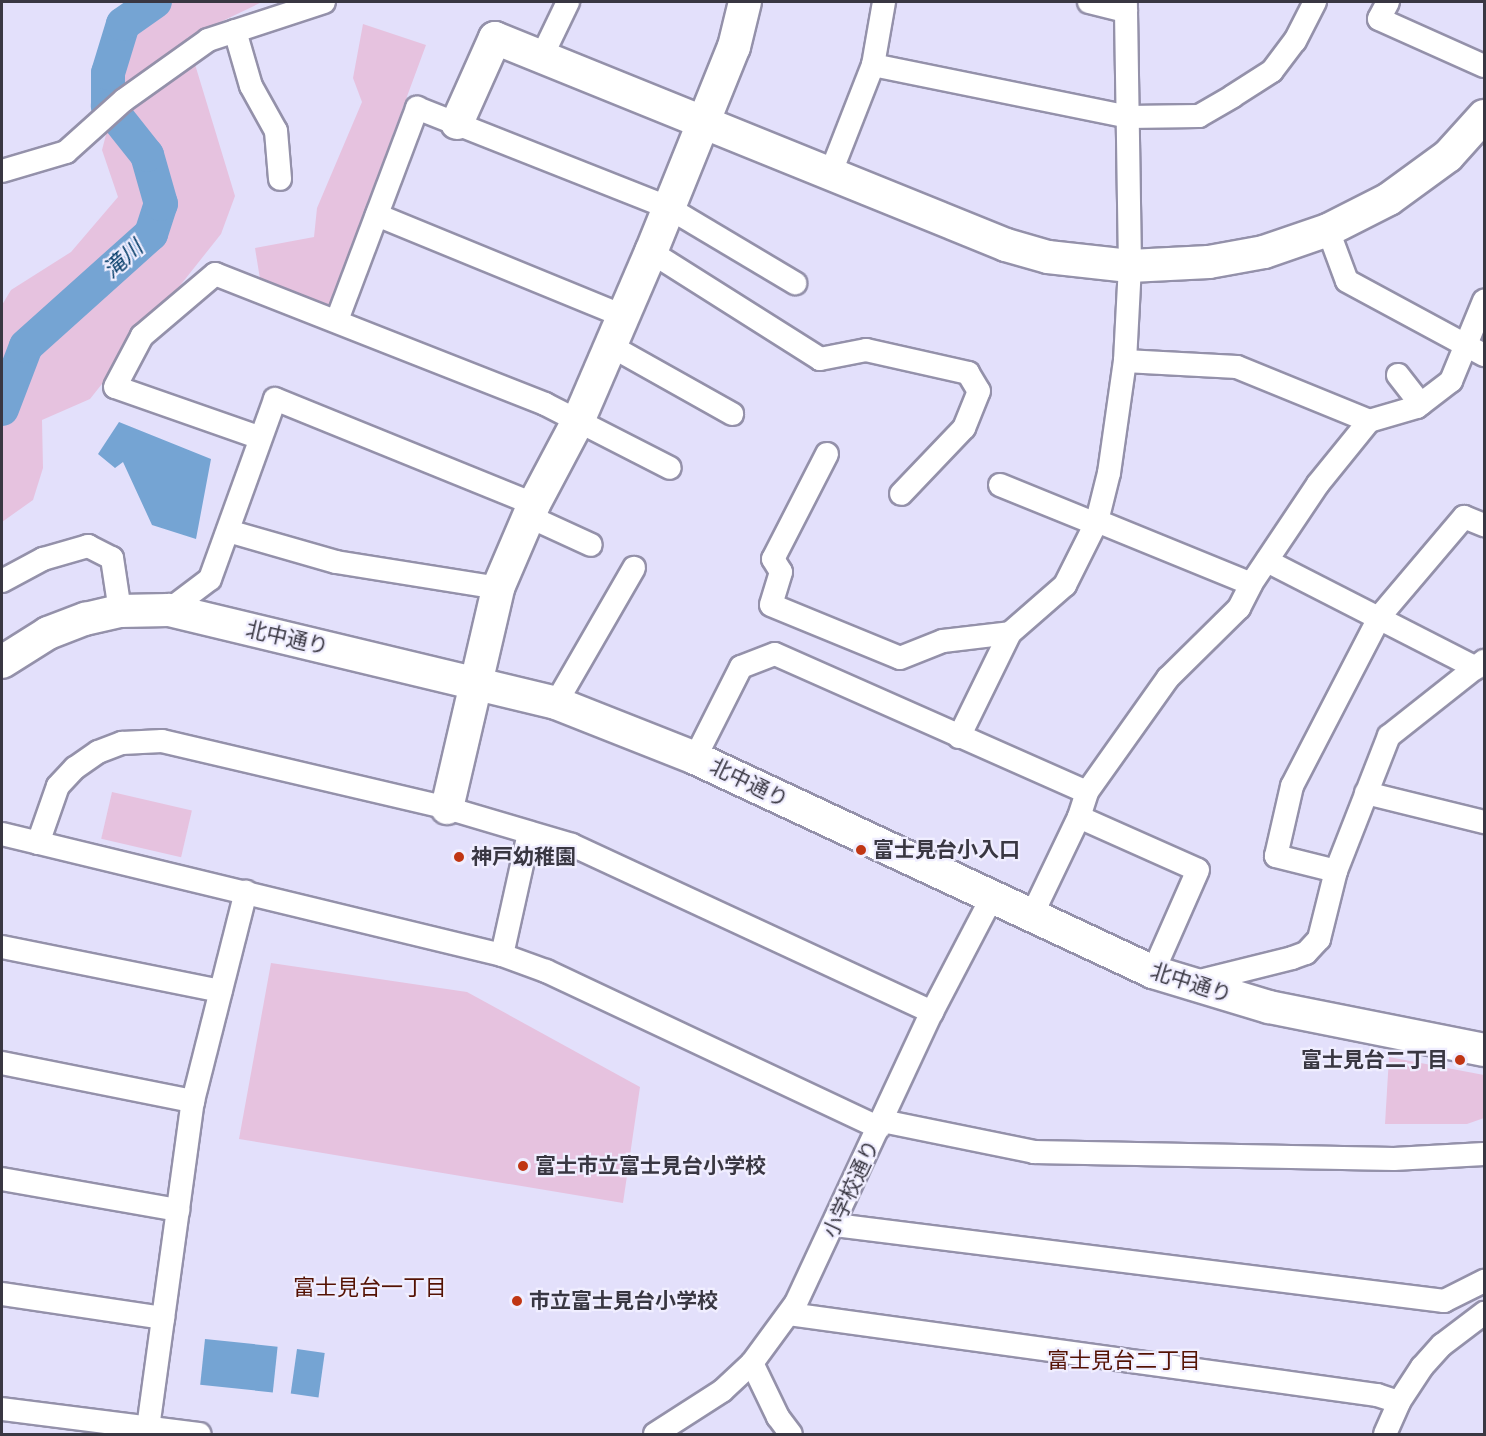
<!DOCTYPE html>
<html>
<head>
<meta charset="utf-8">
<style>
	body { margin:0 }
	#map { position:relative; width:1486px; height:1436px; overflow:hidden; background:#e3e0fb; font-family:"PT Sans","Noto Sans JP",sans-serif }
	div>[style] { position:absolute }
	.green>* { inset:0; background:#e6c2df; transform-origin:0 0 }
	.water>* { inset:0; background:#75a4d3; transform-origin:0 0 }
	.river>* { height:34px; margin:-17px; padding:0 17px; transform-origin:17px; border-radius:17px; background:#75a4d3 }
	.roads { filter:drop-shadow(2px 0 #9491aa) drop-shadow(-2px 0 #9491aa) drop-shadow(0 2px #9491aa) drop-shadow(0 -2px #9491aa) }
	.street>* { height:22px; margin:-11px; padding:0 11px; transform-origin:11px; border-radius:11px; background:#fff }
	.secondary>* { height:32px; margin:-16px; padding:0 16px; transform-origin:16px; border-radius:16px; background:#fff }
	.dots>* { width:16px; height:16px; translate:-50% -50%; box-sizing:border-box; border:3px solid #f0eeff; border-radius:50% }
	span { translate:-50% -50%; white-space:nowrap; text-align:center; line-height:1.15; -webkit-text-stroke:4.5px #f0eeff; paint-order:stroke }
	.street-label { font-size:21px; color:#393742 }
	.poi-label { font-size:21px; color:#393742; font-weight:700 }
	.left { translate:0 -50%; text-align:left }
	.right { translate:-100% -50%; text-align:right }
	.water-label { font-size:22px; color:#053d69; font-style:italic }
	.neighbourhood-label { font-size:22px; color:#541203 }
	.frame { position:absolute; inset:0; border:3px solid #393742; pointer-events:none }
</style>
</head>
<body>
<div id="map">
	<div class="green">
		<i style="clip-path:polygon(161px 2px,262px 2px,187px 38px,235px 196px,221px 234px,90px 399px,42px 420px,43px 468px,33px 500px,2px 522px,2px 305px,11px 290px,71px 252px,118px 197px,102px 150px,129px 47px,145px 19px)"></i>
		<i style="clip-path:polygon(363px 24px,426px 45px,330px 305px,260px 279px,255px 248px,314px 237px,317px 208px,362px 102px,353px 78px)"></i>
		<i style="left:112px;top:792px;width:82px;height:48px;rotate:13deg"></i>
		<i style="clip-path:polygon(271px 963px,467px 992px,640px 1087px,623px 1203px,239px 1139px)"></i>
		<i style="clip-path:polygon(1389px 1057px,1484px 1075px,1484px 1118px,1467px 1124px,1385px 1124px)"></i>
	</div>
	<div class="water">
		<i style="clip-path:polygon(119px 422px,211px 459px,196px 539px,152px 525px,123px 462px,115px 468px,98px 454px)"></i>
		<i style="left:205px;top:1339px;width:73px;height:46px;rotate:6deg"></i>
		<i style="left:297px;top:1349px;width:28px;height:45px;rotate:8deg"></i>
	</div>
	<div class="river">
		<i style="left:2px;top:409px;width:67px;rotate:-69.1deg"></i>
		<i style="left:26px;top:346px;width:168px;rotate:-41.9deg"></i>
		<i style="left:151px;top:234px;width:32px;rotate:-72deg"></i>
		<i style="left:161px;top:204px;width:51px;rotate:-105.9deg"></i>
		<i style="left:147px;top:155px;width:63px;rotate:-128.5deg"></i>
		<i style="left:108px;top:106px;width:33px;rotate:-90deg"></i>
		<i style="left:108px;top:73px;width:51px;rotate:-73deg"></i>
		<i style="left:123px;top:24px;width:39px;rotate:-35deg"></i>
	</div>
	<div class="roads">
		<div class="street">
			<i style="left:884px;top:2px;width:64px;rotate:99.9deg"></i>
			<i style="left:873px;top:65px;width:260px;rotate:11.5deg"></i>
			<i style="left:1128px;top:117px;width:71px;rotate:-0.8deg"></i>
			<i style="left:1199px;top:116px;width:39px;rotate:-30deg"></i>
			<i style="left:1233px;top:96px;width:46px;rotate:-32.7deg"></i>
			<i style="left:1272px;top:71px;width:38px;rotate:-53deg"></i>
			<i style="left:1295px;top:41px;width:44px;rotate:-62.9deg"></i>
			<i style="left:1089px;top:2px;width:38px;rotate:14deg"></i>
			<i style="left:1388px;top:2px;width:19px;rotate:118deg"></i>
			<i style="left:1379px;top:19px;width:115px;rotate:24.1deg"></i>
			<i style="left:235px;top:31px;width:57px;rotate:73.8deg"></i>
			<i style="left:251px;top:86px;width:51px;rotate:60.9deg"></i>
			<i style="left:276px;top:131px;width:48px;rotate:85.2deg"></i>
			<i style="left:542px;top:56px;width:60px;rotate:-64.3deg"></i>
			<i style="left:2px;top:171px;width:67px;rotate:-16.5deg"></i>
			<i style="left:66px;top:152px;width:78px;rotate:-41.9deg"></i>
			<i style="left:124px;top:100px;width:103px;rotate:-35.5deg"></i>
			<i style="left:208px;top:40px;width:122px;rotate:-18.1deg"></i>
			<i style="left:831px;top:172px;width:115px;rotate:-68.6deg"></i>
			<i style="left:377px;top:215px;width:266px;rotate:22.3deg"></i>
			<i style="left:1328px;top:230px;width:54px;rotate:69.6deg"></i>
			<i style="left:1347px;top:281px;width:156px;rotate:28.4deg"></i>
			<i style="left:651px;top:252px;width:200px;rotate:32.3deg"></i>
			<i style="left:820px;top:359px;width:47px;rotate:-11.1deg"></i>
			<i style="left:866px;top:350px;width:105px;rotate:12.7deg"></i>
			<i style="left:968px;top:373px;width:21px;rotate:59deg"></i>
			<i style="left:979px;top:391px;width:40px;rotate:112deg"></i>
			<i style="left:964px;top:428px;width:91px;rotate:133.7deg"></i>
			<i style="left:337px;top:320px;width:227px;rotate:-69.3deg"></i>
			<i style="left:417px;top:108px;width:271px;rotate:21.6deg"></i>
			<i style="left:669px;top:208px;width:147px;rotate:30.8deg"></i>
			<i style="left:611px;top:346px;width:139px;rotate:29.3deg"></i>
			<i style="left:1125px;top:361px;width:112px;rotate:3.1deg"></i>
			<i style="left:1237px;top:367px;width:143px;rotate:22.2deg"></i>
			<i style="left:1398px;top:375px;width:37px;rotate:52deg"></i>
			<i style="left:258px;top:437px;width:151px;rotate:-160.7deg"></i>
			<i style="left:115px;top:387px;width:58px;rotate:-62.1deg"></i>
			<i style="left:142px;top:336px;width:96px;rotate:-40.3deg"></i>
			<i style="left:215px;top:274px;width:355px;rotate:21.5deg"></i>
			<i style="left:545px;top:404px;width:140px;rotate:27.1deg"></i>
			<i style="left:827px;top:454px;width:118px;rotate:117.2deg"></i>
			<i style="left:773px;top:559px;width:15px;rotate:58deg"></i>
			<i style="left:781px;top:572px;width:34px;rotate:107deg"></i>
			<i style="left:771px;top:605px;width:139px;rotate:22.3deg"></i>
			<i style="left:900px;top:658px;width:46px;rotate:-21.6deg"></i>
			<i style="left:943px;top:641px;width:67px;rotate:-6.8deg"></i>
			<i style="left:1000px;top:485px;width:104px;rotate:22.1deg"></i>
			<i style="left:528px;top:516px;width:69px;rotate:24.7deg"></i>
			<i style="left:1097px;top:521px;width:166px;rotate:22.2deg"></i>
			<i style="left:228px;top:531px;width:112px;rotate:16deg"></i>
			<i style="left:336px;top:562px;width:164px;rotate:9.1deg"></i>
			<i style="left:1267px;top:561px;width:235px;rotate:27.1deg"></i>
			<i style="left:2px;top:581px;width:47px;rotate:-28.2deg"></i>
			<i style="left:43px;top:559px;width:47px;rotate:-16.1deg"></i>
			<i style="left:88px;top:546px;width:27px;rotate:27deg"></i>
			<i style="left:112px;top:558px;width:54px;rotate:81.4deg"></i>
			<i style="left:169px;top:610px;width:51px;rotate:-37.1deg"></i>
			<i style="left:210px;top:579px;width:191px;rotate:-70.1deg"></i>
			<i style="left:275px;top:399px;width:279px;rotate:22.1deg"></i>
			<i style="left:556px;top:703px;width:156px;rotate:-60deg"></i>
			<i style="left:959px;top:737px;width:116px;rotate:-63.9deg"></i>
			<i style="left:1010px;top:633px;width:73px;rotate:-41.1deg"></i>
			<i style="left:1065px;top:585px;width:72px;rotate:-63.4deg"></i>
			<i style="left:1097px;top:521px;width:49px;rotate:-76deg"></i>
			<i style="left:1109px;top:473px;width:113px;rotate:-81.9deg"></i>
			<i style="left:1125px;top:361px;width:95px;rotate:-87deg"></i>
			<i style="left:1130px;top:266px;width:264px;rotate:-90.9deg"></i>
			<i style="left:695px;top:758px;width:102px;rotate:-63.2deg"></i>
			<i style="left:741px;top:667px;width:36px;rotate:-21deg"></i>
			<i style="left:775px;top:654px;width:341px;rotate:23.9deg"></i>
			<i style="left:1366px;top:793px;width:122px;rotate:13.8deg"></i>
			<i style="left:1079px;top:817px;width:130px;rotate:24deg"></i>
			<i style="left:1198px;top:870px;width:111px;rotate:113.8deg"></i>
			<i style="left:2px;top:834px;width:514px;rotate:13.6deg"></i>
			<i style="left:502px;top:955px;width:47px;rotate:20deg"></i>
			<i style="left:546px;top:971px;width:368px;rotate:25.2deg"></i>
			<i style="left:38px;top:843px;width:60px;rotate:-70.7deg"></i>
			<i style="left:58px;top:786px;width:25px;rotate:-47deg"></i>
			<i style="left:75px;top:768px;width:28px;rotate:-35deg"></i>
			<i style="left:98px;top:752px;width:26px;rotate:-21deg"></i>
			<i style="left:122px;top:743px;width:40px;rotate:-2.9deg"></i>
			<i style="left:162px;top:741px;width:293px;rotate:13.2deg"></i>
			<i style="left:447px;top:808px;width:130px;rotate:16.5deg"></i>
			<i style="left:572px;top:845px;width:397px;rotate:24.9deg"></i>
			<i style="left:1336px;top:871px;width:62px;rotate:-166deg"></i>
			<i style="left:1276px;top:856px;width:72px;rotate:-77.1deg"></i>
			<i style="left:1292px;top:786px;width:191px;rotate:-62.6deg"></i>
			<i style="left:1380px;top:616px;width:130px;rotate:-49.7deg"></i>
			<i style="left:1464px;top:517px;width:22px;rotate:22deg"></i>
			<i style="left:1031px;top:917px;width:111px;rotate:-64.4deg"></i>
			<i style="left:1079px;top:817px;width:26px;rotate:-72deg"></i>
			<i style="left:1087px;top:792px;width:140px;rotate:-54.6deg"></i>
			<i style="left:1168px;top:678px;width:100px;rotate:-44.6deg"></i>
			<i style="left:1239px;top:608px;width:27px;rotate:-63deg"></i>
			<i style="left:1251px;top:584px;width:120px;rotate:-56.2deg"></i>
			<i style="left:1318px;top:484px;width:81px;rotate:-51deg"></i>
			<i style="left:1369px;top:421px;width:50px;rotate:-16.3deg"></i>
			<i style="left:1417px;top:407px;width:43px;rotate:-37.4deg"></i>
			<i style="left:1451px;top:381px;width:87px;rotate:-67.6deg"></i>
			<i style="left:2px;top:947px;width:223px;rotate:11.4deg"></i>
			<i style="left:502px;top:955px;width:125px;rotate:-77.5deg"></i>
			<i style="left:1192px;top:983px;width:103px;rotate:-14deg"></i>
			<i style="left:1292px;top:958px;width:15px;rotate:-20deg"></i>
			<i style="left:1306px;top:953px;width:19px;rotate:-47deg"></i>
			<i style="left:1319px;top:939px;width:70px;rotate:-76deg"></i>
			<i style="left:1336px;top:871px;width:145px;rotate:-68.6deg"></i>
			<i style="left:1389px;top:736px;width:121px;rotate:-38.3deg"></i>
			<i style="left:2px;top:1063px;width:195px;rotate:11.3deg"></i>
			<i style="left:882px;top:1121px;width:155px;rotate:11.5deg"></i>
			<i style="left:1034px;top:1152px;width:360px;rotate:1.1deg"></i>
			<i style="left:1394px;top:1159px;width:90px;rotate:-3.2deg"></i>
			<i style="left:2px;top:1179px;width:179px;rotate:10deg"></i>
			<i style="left:835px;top:1225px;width:614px;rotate:7.11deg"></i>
			<i style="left:1444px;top:1301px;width:45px;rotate:-26.6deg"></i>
			<i style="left:2px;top:1294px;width:163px;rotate:8.5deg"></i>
			<i style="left:789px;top:1314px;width:594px;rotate:7.84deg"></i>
			<i style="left:1377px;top:1395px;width:23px;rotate:18deg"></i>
			<i style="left:752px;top:1363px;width:60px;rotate:64.3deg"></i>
			<i style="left:778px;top:1417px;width:21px;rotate:53deg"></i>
			<i style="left:2px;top:1409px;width:199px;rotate:7.2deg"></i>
			<i style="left:148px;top:1428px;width:330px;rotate:-82.2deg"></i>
			<i style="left:193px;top:1101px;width:216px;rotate:-75.8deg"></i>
			<i style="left:655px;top:1434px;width:80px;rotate:-32.7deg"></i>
			<i style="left:722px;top:1391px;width:41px;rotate:-43deg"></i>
			<i style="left:752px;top:1363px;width:74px;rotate:-53.7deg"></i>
			<i style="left:796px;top:1303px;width:321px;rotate:-65deg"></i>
			<i style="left:932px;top:1012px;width:127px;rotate:-62.4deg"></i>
			<i style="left:1385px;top:1434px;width:35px;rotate:-66deg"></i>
			<i style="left:1399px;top:1402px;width:42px;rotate:-56.7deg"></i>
			<i style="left:1422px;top:1367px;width:30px;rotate:-48deg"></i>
			<i style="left:1442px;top:1345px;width:53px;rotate:-37.3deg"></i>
		</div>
		<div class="secondary">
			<i style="left:457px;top:123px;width:93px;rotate:-65.9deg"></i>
			<i style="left:495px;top:38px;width:551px;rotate:22.05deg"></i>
			<i style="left:1006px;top:245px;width:44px;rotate:15.9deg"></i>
			<i style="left:1048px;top:257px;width:82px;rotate:6.3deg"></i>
			<i style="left:1130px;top:266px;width:79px;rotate:-2.9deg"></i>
			<i style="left:1209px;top:262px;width:56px;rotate:-10.3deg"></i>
			<i style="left:1264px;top:252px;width:68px;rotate:-19deg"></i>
			<i style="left:1328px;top:230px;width:68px;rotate:-26.9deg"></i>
			<i style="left:1389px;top:199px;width:73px;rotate:-36.1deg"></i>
			<i style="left:1448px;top:156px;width:54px;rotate:-48deg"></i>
			<i style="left:2px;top:662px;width:54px;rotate:-32.2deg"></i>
			<i style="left:48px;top:633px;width:40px;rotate:-21deg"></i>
			<i style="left:85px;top:619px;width:36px;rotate:-13deg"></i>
			<i style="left:120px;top:611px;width:49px;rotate:-1.2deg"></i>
			<i style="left:169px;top:610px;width:398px;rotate:13.5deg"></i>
			<i style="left:556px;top:703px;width:149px;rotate:21.6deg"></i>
			<i style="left:695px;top:758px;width:506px;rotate:25.04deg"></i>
			<i style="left:1153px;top:972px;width:121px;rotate:16.8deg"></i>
			<i style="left:1269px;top:1007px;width:219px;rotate:11.3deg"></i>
			<i style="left:447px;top:808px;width:226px;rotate:-76.9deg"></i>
			<i style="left:498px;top:588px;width:91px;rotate:-66.8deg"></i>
			<i style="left:534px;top:504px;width:96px;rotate:-62.1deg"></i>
			<i style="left:579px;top:419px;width:182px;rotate:-66.7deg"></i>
			<i style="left:651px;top:252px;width:221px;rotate:-68deg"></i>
			<i style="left:734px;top:47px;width:46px;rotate:-76.3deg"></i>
		</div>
	</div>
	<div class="dots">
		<i style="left:861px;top:850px;background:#c03613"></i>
		<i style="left:459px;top:857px;background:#c03613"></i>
		<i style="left:1460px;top:1060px;background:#c03613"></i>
		<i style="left:523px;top:1166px;background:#c03613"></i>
		<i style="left:517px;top:1301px;background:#c03613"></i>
	</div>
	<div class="street-label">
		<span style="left:287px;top:638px;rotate:13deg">北中通り</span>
		<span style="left:749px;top:783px;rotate:26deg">北中通り</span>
		<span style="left:1191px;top:983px;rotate:18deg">北中通り</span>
		<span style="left:851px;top:1189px;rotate:-65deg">小学校通り</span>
	</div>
	<div class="poi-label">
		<span class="left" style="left:873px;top:850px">富士見台小入口</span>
		<span class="left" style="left:471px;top:857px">神戸幼稚園</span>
		<span class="right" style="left:1448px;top:1060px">富士見台二丁目</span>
		<span class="left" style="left:535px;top:1166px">富士市立富士見台小学校</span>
		<span class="left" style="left:529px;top:1301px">市立富士見台小学校</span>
	</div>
	<div class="water-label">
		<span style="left:123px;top:259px;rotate:-42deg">滝川</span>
	</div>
	<div class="neighbourhood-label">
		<span style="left:370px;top:1288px">富士見台一丁目</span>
		<span style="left:1124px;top:1361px">富士見台二丁目</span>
	</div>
	<div class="frame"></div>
</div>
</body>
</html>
